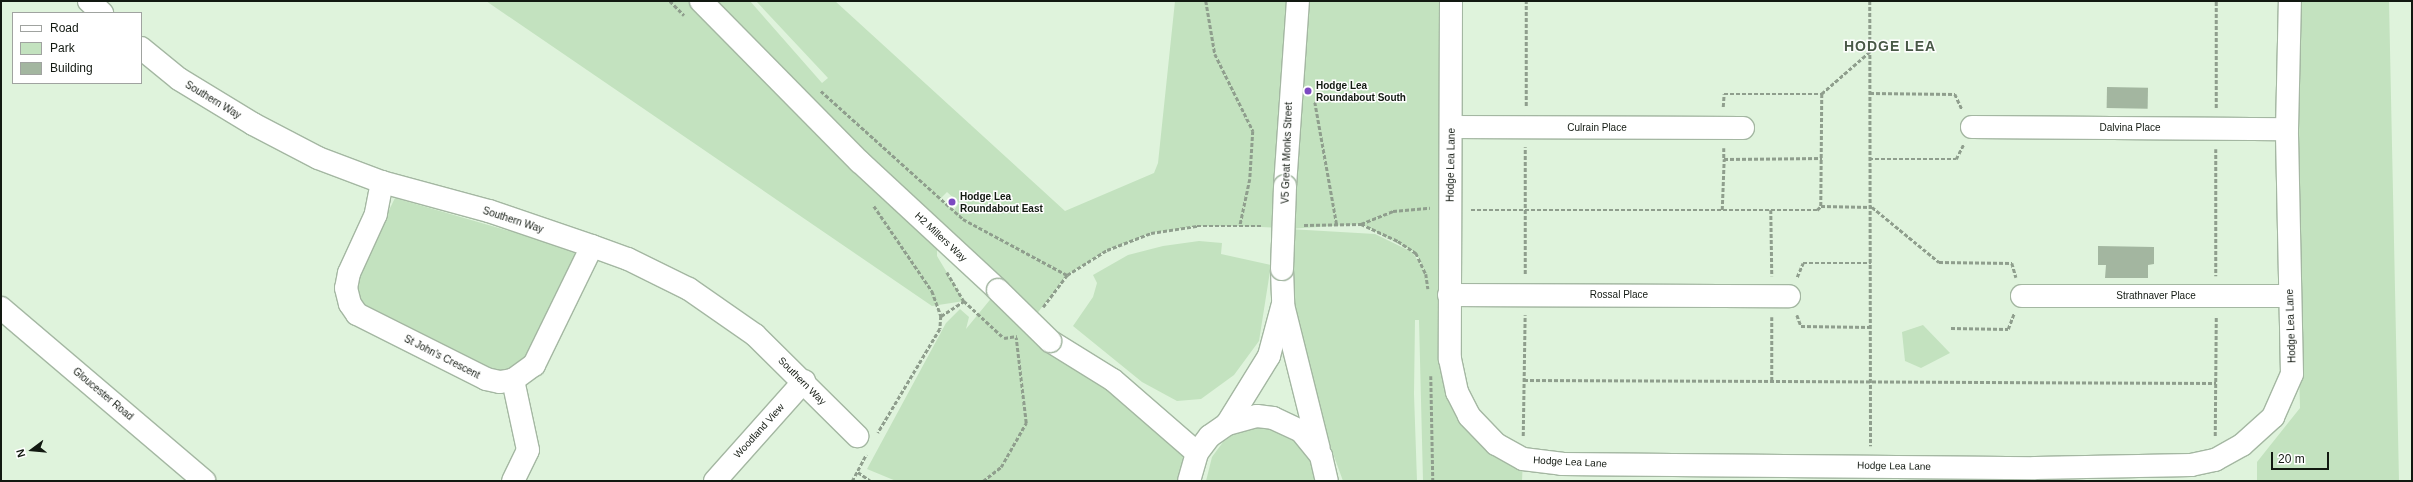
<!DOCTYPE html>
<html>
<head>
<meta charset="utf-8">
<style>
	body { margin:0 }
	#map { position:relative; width:2413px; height:482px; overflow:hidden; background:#dff3dc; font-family:Helvetica,sans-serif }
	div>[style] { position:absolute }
	.green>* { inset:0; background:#c3e2bf }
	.building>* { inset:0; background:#a3b6a0; transform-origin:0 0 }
	.path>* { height:2.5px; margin-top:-1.25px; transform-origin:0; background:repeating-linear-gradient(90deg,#8f9e8d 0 4px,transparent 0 6px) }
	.roads { filter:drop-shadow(1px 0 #a4b7a2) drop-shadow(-1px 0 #a4b7a2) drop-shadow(0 1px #a4b7a2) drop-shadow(0 -1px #a4b7a2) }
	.minor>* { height:22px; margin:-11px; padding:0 11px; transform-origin:11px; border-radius:11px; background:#fff }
	.bridges { filter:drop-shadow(1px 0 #a4b7a2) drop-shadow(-1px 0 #a4b7a2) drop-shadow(0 1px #a4b7a2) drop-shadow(0 -1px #a4b7a2) }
	.minor-bridge>* { height:22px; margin:-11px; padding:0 11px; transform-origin:11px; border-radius:11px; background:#fff }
	.dots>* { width:11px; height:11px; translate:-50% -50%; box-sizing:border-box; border:2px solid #fff; border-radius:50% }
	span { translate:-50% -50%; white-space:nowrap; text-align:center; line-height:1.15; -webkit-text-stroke:3px #fff; paint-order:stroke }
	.poi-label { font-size:10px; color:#121911; font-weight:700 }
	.left { translate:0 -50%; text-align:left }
	.street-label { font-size:10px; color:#121911 }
	.district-label { font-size:14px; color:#485846; font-weight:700; letter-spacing:1px }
	.frame { position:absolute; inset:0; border:2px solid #121911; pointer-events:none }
	.legend { position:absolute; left:12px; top:12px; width:130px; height:72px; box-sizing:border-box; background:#fff; border:1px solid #a0a3a0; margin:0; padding:5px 7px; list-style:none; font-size:12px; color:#121911 }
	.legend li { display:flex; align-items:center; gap:8px; height:20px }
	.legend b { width:20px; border:1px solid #a0a3a0 }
	.north { position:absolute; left:12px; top:430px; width:40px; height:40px; -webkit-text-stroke:3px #fff; paint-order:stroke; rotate:254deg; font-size:11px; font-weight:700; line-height:16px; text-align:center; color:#121911 }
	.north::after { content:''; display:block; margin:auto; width:14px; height:18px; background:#121911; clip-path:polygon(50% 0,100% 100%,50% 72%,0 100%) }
	.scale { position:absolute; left:2271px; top:452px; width:58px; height:18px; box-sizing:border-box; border:2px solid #121911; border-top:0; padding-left:5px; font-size:12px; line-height:14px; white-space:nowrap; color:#121911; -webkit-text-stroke:3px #fff; paint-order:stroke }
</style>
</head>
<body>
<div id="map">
	<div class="green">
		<i style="clip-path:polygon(evenodd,486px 1px,750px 1px,822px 83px,828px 78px,756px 1px,835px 1px,1065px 211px,1154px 173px,1158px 163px,1175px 1px,1451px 1px,1457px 392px,1523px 459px,1522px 481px,1423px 481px,1419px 320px,1415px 320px,1414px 394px,1417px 481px,1343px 481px,1331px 448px,1307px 422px,1283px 305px,1284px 228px,1240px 226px,1197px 226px,1151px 233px,1107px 250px,1067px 275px,1032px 320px,1197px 453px,1189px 481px,896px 481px,867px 469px,946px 323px,960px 309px,969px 317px,966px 329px,998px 290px,937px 233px,937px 256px,964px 301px,932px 306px,486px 1px,947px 192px,959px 203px,954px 210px,940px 199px,947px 192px,486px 1px,1361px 224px,1416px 253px,1424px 270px,1412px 252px,1375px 234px,1289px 229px,1361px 224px)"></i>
		<i style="clip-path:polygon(2290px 1px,2389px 1px,2399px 481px,2257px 481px,2257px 462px,2300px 408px)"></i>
		<i style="clip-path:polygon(395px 198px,579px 251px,525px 366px,502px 372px,479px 365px,379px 317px,359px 299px,356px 277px)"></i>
		<i style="clip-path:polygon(1199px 241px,1222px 243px,1221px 254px,1271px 265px,1259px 341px,1234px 375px,1201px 399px,1177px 401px,1142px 382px,1073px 326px,1093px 297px,1097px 283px,1093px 275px,1128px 255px,1163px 246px)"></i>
		<i style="clip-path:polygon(1923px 325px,1950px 353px,1921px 368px,1905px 361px,1902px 332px)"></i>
		<i style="clip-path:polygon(1255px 427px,1273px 428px,1290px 435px,1304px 447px,1313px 463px,1316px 481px,1206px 481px,1212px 457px,1223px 442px,1237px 432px)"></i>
	</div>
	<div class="building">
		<i style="left:2107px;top:87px;width:41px;height:21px;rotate:1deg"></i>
		<i style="clip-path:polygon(2098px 246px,2154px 247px,2154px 264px,2148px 265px,2148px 278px,2105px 278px,2106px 265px,2098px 265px)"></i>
	</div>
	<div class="path">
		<i style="left:670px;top:1px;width:20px;rotate:45deg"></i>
		<i style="left:1206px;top:1px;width:54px;rotate:80.4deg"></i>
		<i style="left:1215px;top:54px;width:86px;rotate:63.7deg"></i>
		<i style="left:1253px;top:131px;width:48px;rotate:93.6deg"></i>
		<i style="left:1250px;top:179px;width:48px;rotate:102deg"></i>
		<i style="left:1870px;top:1px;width:445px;rotate:89.9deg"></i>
		<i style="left:1870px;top:52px;width:64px;rotate:138.8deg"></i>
		<i style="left:1822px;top:94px;width:112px;rotate:90.5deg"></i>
		<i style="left:1821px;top:206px;width:51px;rotate:1.1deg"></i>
		<i style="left:1872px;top:207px;width:87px;rotate:39.4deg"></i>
		<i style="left:1939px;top:262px;width:73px;rotate:0.8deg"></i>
		<i style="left:2012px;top:263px;width:15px;rotate:74deg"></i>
		<i style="left:821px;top:91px;width:191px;rotate:42deg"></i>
		<i style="left:963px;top:219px;width:118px;rotate:28.3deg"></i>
		<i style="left:1870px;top:93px;width:85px;rotate:0.7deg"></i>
		<i style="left:1955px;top:94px;width:17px;rotate:65deg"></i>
		<i style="left:1315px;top:102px;width:125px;rotate:79.9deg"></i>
		<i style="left:1526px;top:106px;width:105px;rotate:-90deg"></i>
		<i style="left:1723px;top:107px;width:13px;rotate:-86deg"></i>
		<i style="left:1724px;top:94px;width:98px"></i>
		<i style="left:2216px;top:108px;width:107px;rotate:-90deg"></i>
		<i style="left:1724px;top:148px;width:11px;rotate:90deg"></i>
		<i style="left:1724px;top:159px;width:98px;rotate:-0.6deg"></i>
		<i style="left:2216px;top:149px;width:127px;rotate:90deg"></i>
		<i style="left:1869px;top:159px;width:87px"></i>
		<i style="left:1956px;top:159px;width:16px;rotate:-63deg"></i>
		<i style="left:874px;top:206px;width:103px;rotate:55.7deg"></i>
		<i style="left:932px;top:291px;width:27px;rotate:70deg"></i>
		<i style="left:941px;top:316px;width:13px;rotate:94deg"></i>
		<i style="left:940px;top:329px;width:121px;rotate:120.8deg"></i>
		<i style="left:1471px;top:210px;width:346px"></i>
		<i style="left:1817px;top:210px;width:6px;rotate:-45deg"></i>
		<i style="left:1722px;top:210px;width:51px;rotate:-87.8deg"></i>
		<i style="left:1771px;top:210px;width:66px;rotate:89.1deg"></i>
		<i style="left:1361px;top:224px;width:35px;rotate:-22deg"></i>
		<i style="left:1393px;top:211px;width:37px;rotate:-5deg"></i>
		<i style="left:1304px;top:225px;width:57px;rotate:-1deg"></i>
		<i style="left:1361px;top:224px;width:41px;rotate:24.7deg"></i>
		<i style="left:1398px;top:241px;width:22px;rotate:34deg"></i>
		<i style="left:1416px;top:253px;width:23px;rotate:65deg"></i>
		<i style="left:1426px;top:274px;width:15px;rotate:82deg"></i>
		<i style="left:947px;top:272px;width:34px;rotate:60deg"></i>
		<i style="left:1525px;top:274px;width:127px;rotate:-90deg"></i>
		<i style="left:1797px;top:277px;width:15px;rotate:-67deg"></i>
		<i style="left:1803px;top:263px;width:68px"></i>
		<i style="left:1043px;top:307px;width:40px;rotate:-53deg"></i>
		<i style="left:1067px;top:275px;width:47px;rotate:-32deg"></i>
		<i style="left:1107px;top:250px;width:47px;rotate:-21.1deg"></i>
		<i style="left:1151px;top:233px;width:47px;rotate:-8.7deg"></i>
		<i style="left:1197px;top:226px;width:66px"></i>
		<i style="left:1797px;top:315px;width:12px;rotate:70deg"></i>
		<i style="left:1801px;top:326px;width:70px;rotate:0.8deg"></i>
		<i style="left:941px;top:316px;width:27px;rotate:-33deg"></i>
		<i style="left:964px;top:301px;width:54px;rotate:42.8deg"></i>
		<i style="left:1004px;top:338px;width:13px;rotate:-9deg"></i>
		<i style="left:1772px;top:317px;width:63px;rotate:90deg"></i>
		<i style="left:1951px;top:328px;width:57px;rotate:1deg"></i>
		<i style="left:2008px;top:329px;width:17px;rotate:-69deg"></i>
		<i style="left:1431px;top:376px;width:105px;rotate:88.9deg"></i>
		<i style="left:1524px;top:380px;width:692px;rotate:0.25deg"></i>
		<i style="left:1523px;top:436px;width:121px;rotate:-89.1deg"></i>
		<i style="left:2215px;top:436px;width:119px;rotate:-89.5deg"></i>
		<i style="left:858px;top:472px;width:16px;rotate:35deg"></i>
		<i style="left:852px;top:481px;width:30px;rotate:-62deg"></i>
		<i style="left:983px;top:481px;width:23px;rotate:-38deg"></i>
		<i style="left:1001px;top:467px;width:51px;rotate:-60.4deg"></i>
		<i style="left:1026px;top:423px;width:86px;rotate:-96.7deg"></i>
	</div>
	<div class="roads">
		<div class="minor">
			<i style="left:89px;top:1px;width:18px;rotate:43deg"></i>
			<i style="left:701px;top:1px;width:226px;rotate:45.4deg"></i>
			<i style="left:860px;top:162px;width:188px;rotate:42.8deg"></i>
			<i style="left:1451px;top:1px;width:358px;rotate:90.2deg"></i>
			<i style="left:1450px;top:359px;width:34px;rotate:78deg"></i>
			<i style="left:1457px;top:392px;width:27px;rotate:63deg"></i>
			<i style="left:1469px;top:416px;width:39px;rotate:46deg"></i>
			<i style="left:1496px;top:444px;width:31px;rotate:29deg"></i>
			<i style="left:1523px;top:459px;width:39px;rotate:7deg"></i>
			<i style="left:1562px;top:464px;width:473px;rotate:0.5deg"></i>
			<i style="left:2035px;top:468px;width:156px;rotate:-1.1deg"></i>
			<i style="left:2191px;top:465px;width:25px;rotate:-12deg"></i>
			<i style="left:2215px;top:460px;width:31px;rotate:-29deg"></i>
			<i style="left:2242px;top:445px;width:42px;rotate:-42.1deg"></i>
			<i style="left:2273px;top:417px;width:47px;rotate:-66.2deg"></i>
			<i style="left:2292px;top:374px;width:245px;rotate:-91.2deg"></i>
			<i style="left:2287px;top:129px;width:128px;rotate:-88.7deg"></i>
			<i style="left:141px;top:48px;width:49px;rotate:39.2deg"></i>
			<i style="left:179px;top:79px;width:87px;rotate:31.3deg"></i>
			<i style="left:253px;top:124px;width:73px;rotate:27.6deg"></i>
			<i style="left:318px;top:158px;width:68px;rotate:20.6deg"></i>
			<i style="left:382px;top:182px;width:111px;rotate:15.2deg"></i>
			<i style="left:489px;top:211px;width:109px;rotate:18.8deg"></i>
			<i style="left:592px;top:246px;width:38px;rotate:20deg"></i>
			<i style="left:628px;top:259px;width:68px;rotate:26.2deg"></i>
			<i style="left:689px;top:289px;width:80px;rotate:34.9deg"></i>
			<i style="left:755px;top:335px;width:144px;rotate:44.7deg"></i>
			<i style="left:1452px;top:127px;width:291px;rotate:0.2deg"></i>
			<i style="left:1972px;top:127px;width:315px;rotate:0.4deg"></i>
			<i style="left:382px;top:182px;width:33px;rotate:101deg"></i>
			<i style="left:376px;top:214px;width:65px;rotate:114.6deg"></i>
			<i style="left:349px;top:273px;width:15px;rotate:101deg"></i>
			<i style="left:346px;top:288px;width:16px;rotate:76deg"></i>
			<i style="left:350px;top:304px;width:12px;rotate:55deg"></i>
			<i style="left:357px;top:314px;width:144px;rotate:26.7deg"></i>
			<i style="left:486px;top:379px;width:14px;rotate:12deg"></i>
			<i style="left:500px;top:382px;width:13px;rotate:-9deg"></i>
			<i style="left:513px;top:380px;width:26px;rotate:-36deg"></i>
			<i style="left:534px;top:365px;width:132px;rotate:-64deg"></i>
			<i style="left:1285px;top:186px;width:185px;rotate:-86deg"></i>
			<i style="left:1282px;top:269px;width:36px;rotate:88deg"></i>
			<i style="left:1283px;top:305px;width:148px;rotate:76deg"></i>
			<i style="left:1449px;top:295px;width:340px;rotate:0.2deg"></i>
			<i style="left:2022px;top:296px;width:268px"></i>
			<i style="left:1px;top:308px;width:267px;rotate:40.4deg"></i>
			<i style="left:1050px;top:341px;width:74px;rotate:31.8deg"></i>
			<i style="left:1113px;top:380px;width:111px;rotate:41deg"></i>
			<i style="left:1227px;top:424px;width:80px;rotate:-58.3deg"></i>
			<i style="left:1269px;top:356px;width:51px;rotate:-75.1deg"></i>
			<i style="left:513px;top:481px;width:34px;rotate:-64deg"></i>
			<i style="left:528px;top:450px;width:72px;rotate:-102.1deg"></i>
			<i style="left:715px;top:481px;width:134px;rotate:-48.3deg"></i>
			<i style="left:1189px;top:481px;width:29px;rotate:-74deg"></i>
			<i style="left:1197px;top:453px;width:21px;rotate:-53deg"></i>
			<i style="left:1210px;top:436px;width:21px;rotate:-35deg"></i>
			<i style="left:1227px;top:424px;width:31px;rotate:-15deg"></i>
			<i style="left:1257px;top:416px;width:16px;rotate:7deg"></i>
			<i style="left:1273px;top:418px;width:31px;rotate:25deg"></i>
			<i style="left:1301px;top:431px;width:32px;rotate:51deg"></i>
			<i style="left:1321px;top:456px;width:26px;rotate:77deg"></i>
		</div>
	</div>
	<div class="bridges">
		<div class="minor-bridge">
			<i style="left:1282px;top:269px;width:83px;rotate:-87.9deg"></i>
			<i style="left:998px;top:290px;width:73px;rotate:44.4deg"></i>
		</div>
	</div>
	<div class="dots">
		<i style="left:1308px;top:91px;background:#7c49c1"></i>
		<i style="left:952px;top:202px;background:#7c49c1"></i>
	</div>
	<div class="poi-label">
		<span class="left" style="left:1316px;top:91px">Hodge Lea<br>Roundabout South</span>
		<span class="left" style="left:960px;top:202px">Hodge Lea<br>Roundabout East</span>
	</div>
	<div class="street-label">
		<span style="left:213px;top:100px;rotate:31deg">Southern Way</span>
		<span style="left:1597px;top:128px">Culrain Place</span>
		<span style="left:2130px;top:128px">Dalvina Place</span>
		<span style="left:1287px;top:153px;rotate:-88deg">V5 Great Monks Street</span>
		<span style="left:1451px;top:165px;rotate:-89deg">Hodge Lea Lane</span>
		<span style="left:513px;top:220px;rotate:18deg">Southern Way</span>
		<span style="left:941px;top:237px;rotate:43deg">H2 Millers Way</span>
		<span style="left:1619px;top:295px">Rossal Place</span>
		<span style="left:2156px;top:296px">Strathnaver Place</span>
		<span style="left:2291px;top:326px;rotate:-92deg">Hodge Lea Lane</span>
		<span style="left:442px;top:357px;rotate:27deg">St John's Crescent</span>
		<span style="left:802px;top:381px;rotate:45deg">Southern Way</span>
		<span style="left:103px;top:394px;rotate:40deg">Gloucester Road</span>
		<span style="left:759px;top:431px;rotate:-48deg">Woodland View</span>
		<span style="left:1570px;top:462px;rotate:3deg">Hodge Lea Lane</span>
		<span style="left:1894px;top:466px;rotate:1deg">Hodge Lea Lane</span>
	</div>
	<div class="district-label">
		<span style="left:1890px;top:46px">HODGE LEA</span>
	</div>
	<div class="frame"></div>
	<ul class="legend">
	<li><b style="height:5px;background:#fff"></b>Road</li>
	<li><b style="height:11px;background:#c3e2bf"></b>Park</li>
	<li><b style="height:11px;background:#a3b6a0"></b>Building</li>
	</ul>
	<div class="north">N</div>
	<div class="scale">20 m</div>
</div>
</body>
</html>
